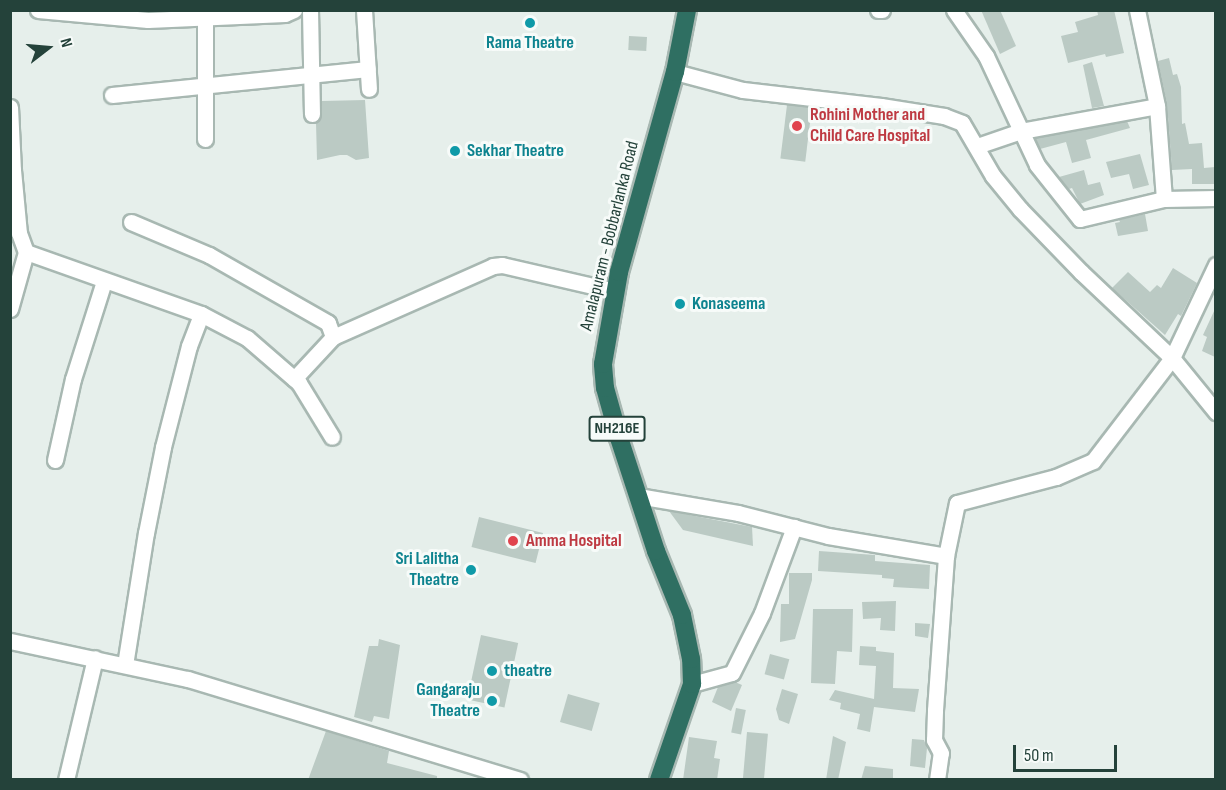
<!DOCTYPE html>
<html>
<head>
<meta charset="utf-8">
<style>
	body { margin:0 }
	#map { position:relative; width:1226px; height:790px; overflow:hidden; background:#e6efeb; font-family:"Sofia Sans Condensed",sans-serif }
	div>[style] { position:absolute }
	.building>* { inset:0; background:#bbcac4; transform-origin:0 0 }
	.roads { filter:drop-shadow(2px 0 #a8b8b2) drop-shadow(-2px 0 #a8b8b2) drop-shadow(0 2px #a8b8b2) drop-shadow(0 -2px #a8b8b2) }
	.minor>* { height:15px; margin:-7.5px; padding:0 7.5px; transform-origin:7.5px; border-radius:7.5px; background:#fff }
	.highway>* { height:18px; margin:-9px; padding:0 9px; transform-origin:9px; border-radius:9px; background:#2f6f62 }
	.dots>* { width:16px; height:16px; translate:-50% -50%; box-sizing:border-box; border:3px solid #f7fbf9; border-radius:50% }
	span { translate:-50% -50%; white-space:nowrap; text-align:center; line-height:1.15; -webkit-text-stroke:6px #f7fbf9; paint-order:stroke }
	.shield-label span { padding:2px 4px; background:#f7fbf9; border:2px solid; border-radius:4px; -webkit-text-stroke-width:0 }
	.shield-label { font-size:16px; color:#24423a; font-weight:700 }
	.culture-label { font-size:18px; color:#0d838f; font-weight:700 }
	.left { translate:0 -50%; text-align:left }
	.right { translate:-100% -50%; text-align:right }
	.health-label { font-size:18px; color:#be3a42; font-weight:700 }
	.street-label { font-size:18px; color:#24423a }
	.frame { position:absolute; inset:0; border:12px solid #24423a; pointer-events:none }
	.north { position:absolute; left:18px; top:18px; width:60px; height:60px; -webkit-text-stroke:4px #f7fbf9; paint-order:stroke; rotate:74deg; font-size:16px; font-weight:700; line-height:24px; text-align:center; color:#24423a }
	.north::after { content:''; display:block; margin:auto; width:21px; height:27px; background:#24423a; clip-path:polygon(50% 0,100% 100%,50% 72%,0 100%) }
	.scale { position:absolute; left:1013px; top:745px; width:104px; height:27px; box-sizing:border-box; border:3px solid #24423a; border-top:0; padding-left:8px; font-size:18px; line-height:21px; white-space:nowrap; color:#24423a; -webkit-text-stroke:4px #f7fbf9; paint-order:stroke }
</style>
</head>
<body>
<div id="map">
	<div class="building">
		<i style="clip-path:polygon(981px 10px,1000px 10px,1016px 46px,1000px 54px)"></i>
		<i style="clip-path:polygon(1097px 10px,1114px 10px,1124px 53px,1106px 57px,1105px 54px,1068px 63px,1061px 36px,1078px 32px,1075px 22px,1098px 15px)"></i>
		<i style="left:629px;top:36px;width:18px;height:14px;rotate:3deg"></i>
		<i style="clip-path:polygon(1169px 58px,1173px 75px,1177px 74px,1181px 87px,1182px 124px,1185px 123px,1189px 144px,1202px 143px,1204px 168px,1215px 167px,1215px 184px,1192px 184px,1192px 169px,1172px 170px,1167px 104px,1158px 61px)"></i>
		<i style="clip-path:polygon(1092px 62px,1104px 106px,1092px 108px,1083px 65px)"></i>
		<i style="clip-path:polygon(365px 100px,369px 158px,356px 160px,347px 155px,340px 155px,317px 160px,316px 123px,322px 114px,322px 101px)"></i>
		<i style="left:787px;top:105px;width:25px;height:54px;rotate:7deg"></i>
		<i style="clip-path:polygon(1127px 121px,1130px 128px,1086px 140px,1091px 158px,1072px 163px,1066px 142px,1040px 149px,1035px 138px)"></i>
		<i style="clip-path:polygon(1140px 154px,1149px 185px,1133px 189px,1129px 174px,1111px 178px,1106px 162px)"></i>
		<i style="clip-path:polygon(1084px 170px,1088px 185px,1100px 182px,1104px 195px,1080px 204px,1072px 188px,1069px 189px,1059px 177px)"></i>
		<i style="clip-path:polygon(1145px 214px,1148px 231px,1118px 236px,1115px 223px,1120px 222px,1119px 220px)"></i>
		<i style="clip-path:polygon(1173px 268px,1197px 283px,1181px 316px,1178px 314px,1165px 335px,1112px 288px,1128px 272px,1150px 292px,1157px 285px,1161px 288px)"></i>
		<i style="clip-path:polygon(1215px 309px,1215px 357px,1202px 351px,1207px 337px,1203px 335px)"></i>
		<i style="clip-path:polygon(669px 511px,752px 527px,753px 546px,683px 530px)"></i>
		<i style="left:479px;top:517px;width:66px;height:31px;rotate:14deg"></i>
		<i style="clip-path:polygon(819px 551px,875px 555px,875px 561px,930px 565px,929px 589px,893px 587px,894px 579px,882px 578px,882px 575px,818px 571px)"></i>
		<i style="clip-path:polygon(789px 573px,812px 573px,812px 580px,795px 639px,780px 642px,781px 604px,789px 604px)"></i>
		<i style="clip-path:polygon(896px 601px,895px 631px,880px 630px,881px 618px,863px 619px,862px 602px)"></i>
		<i style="clip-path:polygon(813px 609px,853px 609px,852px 652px,837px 651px,835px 684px,811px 683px)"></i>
		<i style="clip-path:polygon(915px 623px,930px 624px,928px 638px,915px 636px)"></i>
		<i style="left:481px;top:635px;width:38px;height:66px;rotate:12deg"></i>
		<i style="clip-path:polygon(379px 639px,400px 645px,389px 719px,374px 716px,372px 722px,354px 717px,369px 646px,378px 646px)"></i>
		<i style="clip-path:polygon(860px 646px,876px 647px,876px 651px,894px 653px,893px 688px,919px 689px,915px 712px,874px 707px,870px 732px,857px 729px,860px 714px,840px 709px,841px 703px,829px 700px,835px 690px,874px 699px,876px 666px,859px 665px)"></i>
		<i style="left:770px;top:654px;width:20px;height:21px;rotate:15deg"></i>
		<i style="clip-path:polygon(735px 682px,742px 685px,731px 711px,712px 702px,718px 687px)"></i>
		<i style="clip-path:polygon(782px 689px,798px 694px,789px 724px,779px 720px,776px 709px)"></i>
		<i style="left:568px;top:694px;width:33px;height:29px;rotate:16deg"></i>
		<i style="left:736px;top:708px;width:10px;height:25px;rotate:11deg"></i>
		<i style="clip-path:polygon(326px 731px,389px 751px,387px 763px,437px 776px,437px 780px,308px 780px)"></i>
		<i style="left:747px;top:732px;width:21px;height:48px;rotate:5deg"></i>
		<i style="clip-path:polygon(833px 736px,846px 742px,838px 780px,826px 780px)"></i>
		<i style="clip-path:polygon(689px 737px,717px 741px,714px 758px,720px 759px,717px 780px,683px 780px)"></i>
		<i style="clip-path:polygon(912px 739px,924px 740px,927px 748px,925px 768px,910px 766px)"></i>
		<i style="clip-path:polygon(865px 766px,893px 769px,893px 780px,861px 780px)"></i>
	</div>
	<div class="roads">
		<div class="minor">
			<i style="left:38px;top:10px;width:110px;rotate:5.2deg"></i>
			<i style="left:148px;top:20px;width:137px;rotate:-2.5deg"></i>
			<i style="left:285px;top:14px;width:10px;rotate:-24deg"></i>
			<i style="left:310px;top:10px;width:104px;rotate:88.9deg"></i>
			<i style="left:364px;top:10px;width:79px;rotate:86.4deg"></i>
			<i style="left:878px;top:10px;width:4px"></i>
			<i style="left:954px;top:10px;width:56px;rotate:55.2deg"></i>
			<i style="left:986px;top:56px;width:120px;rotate:64.9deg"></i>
			<i style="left:1037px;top:165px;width:69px;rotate:51.5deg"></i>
			<i style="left:1080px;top:219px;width:86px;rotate:-13.4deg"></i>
			<i style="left:1164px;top:199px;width:52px;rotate:-1.1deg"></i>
			<i style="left:1137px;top:10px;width:98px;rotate:78.2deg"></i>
			<i style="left:205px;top:18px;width:121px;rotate:90deg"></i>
			<i style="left:675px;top:72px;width:70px;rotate:14.8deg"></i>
			<i style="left:743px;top:90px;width:139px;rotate:6.6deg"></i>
			<i style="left:881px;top:106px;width:64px;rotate:9deg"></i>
			<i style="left:944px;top:116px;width:19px;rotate:21deg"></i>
			<i style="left:962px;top:123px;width:61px;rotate:59.7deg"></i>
			<i style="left:993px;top:176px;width:43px;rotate:50.7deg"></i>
			<i style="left:1020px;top:209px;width:88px;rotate:45.9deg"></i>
			<i style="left:1081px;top:272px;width:125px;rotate:43.4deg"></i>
			<i style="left:1172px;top:358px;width:70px;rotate:50.8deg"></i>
			<i style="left:112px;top:95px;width:257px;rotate:-5.8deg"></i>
			<i style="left:10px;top:107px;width:63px;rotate:87.3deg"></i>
			<i style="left:13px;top:170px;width:63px;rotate:84.6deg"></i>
			<i style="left:19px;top:233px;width:20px;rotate:70deg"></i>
			<i style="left:977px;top:146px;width:46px;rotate:-18.8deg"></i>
			<i style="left:1021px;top:131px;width:138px;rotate:-10.4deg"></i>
			<i style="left:1157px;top:106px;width:93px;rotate:85.7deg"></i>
			<i style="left:131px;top:222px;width:85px;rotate:22.9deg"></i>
			<i style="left:209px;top:255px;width:137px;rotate:29.7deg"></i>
			<i style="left:328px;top:323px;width:15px;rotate:70deg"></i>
			<i style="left:333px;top:337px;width:57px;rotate:132.9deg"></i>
			<i style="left:10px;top:309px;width:59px;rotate:-74.3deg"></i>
			<i style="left:26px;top:252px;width:186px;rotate:19.5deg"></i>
			<i style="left:201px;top:314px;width:52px;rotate:27.6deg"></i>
			<i style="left:247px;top:338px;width:69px;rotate:40.9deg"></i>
			<i style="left:299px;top:383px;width:63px;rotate:58.6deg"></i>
			<i style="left:333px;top:337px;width:175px;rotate:-23.9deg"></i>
			<i style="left:493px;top:266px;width:9px;rotate:-6deg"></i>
			<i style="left:502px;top:265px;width:116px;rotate:13deg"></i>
			<i style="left:55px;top:460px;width:83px;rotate:-77.5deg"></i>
			<i style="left:73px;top:379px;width:103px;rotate:-72.4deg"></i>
			<i style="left:638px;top:496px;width:101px;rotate:9.6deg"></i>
			<i style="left:738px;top:513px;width:93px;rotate:14.3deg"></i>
			<i style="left:828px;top:536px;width:120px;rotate:9.6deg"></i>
			<i style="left:10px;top:641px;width:182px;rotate:12.1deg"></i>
			<i style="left:188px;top:679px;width:347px;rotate:16.9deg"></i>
			<i style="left:125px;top:665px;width:134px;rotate:-81deg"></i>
			<i style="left:146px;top:533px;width:88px;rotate:-78.8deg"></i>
			<i style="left:163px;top:447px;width:104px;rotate:-75.6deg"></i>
			<i style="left:189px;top:346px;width:34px;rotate:-69deg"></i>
			<i style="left:692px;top:684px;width:41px;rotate:-15.4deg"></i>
			<i style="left:732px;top:673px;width:67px;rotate:-63.4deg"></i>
			<i style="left:762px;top:613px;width:92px;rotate:-69.6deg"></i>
			<i style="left:66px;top:780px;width:125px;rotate:-76.6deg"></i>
			<i style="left:937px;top:780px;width:27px;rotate:-82deg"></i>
			<i style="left:941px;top:753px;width:15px;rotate:-118deg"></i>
			<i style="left:934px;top:740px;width:30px;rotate:-88deg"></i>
			<i style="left:935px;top:710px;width:154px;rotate:-85.9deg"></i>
			<i style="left:946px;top:556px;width:54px;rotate:-78.3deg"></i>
			<i style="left:957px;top:503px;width:102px;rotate:-14.7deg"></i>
			<i style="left:1056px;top:477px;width:40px;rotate:-23.4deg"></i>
			<i style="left:1093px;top:461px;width:130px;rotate:-52.5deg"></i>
			<i style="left:1172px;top:358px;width:103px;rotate:-64.7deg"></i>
		</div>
		<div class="highway">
			<i style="left:659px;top:780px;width:102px;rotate:-71deg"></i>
			<i style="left:692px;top:684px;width:25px;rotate:-92deg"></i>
			<i style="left:691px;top:659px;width:45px;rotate:-101.6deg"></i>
			<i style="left:682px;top:615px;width:69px;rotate:-112.1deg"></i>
			<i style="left:656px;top:551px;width:119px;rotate:-108.1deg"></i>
			<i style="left:619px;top:438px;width:52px;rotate:-105.6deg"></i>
			<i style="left:605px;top:388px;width:24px;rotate:-95deg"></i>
			<i style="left:603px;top:364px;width:93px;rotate:-80.1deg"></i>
			<i style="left:619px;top:272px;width:208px;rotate:-74.4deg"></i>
			<i style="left:675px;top:72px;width:63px;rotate:-79deg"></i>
		</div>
	</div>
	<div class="dots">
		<i style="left:530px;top:23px;background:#0f9aa8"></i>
		<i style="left:797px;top:126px;background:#e0444e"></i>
		<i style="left:455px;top:151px;background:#0f9aa8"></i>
		<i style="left:680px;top:304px;background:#0f9aa8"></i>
		<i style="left:513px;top:541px;background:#e0444e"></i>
		<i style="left:471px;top:570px;background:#0f9aa8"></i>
		<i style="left:492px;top:671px;background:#0f9aa8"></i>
		<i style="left:492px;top:701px;background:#0f9aa8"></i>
	</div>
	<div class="shield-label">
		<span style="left:617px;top:429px">NH216E</span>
	</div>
	<div class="culture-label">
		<span style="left:530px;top:43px">Rama Theatre</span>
		<span class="left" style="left:467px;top:151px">Sekhar Theatre</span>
		<span class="left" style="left:692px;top:304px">Konaseema</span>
		<span class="right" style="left:459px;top:570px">Sri Lalitha<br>Theatre</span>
		<span class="left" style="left:504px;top:671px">theatre</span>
		<span class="right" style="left:480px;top:701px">Gangaraju<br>Theatre</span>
	</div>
	<div class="health-label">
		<span class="left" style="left:810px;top:126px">Rohini Mother and<br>Child Care Hospital</span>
		<span class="left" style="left:526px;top:541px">Amma Hospital</span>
	</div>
	<div class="street-label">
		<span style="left:610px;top:236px;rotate:-76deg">Amalapuram - Bobbarlanka Road</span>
	</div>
	<div class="frame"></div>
	<div class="north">N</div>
	<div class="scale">50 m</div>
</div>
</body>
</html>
